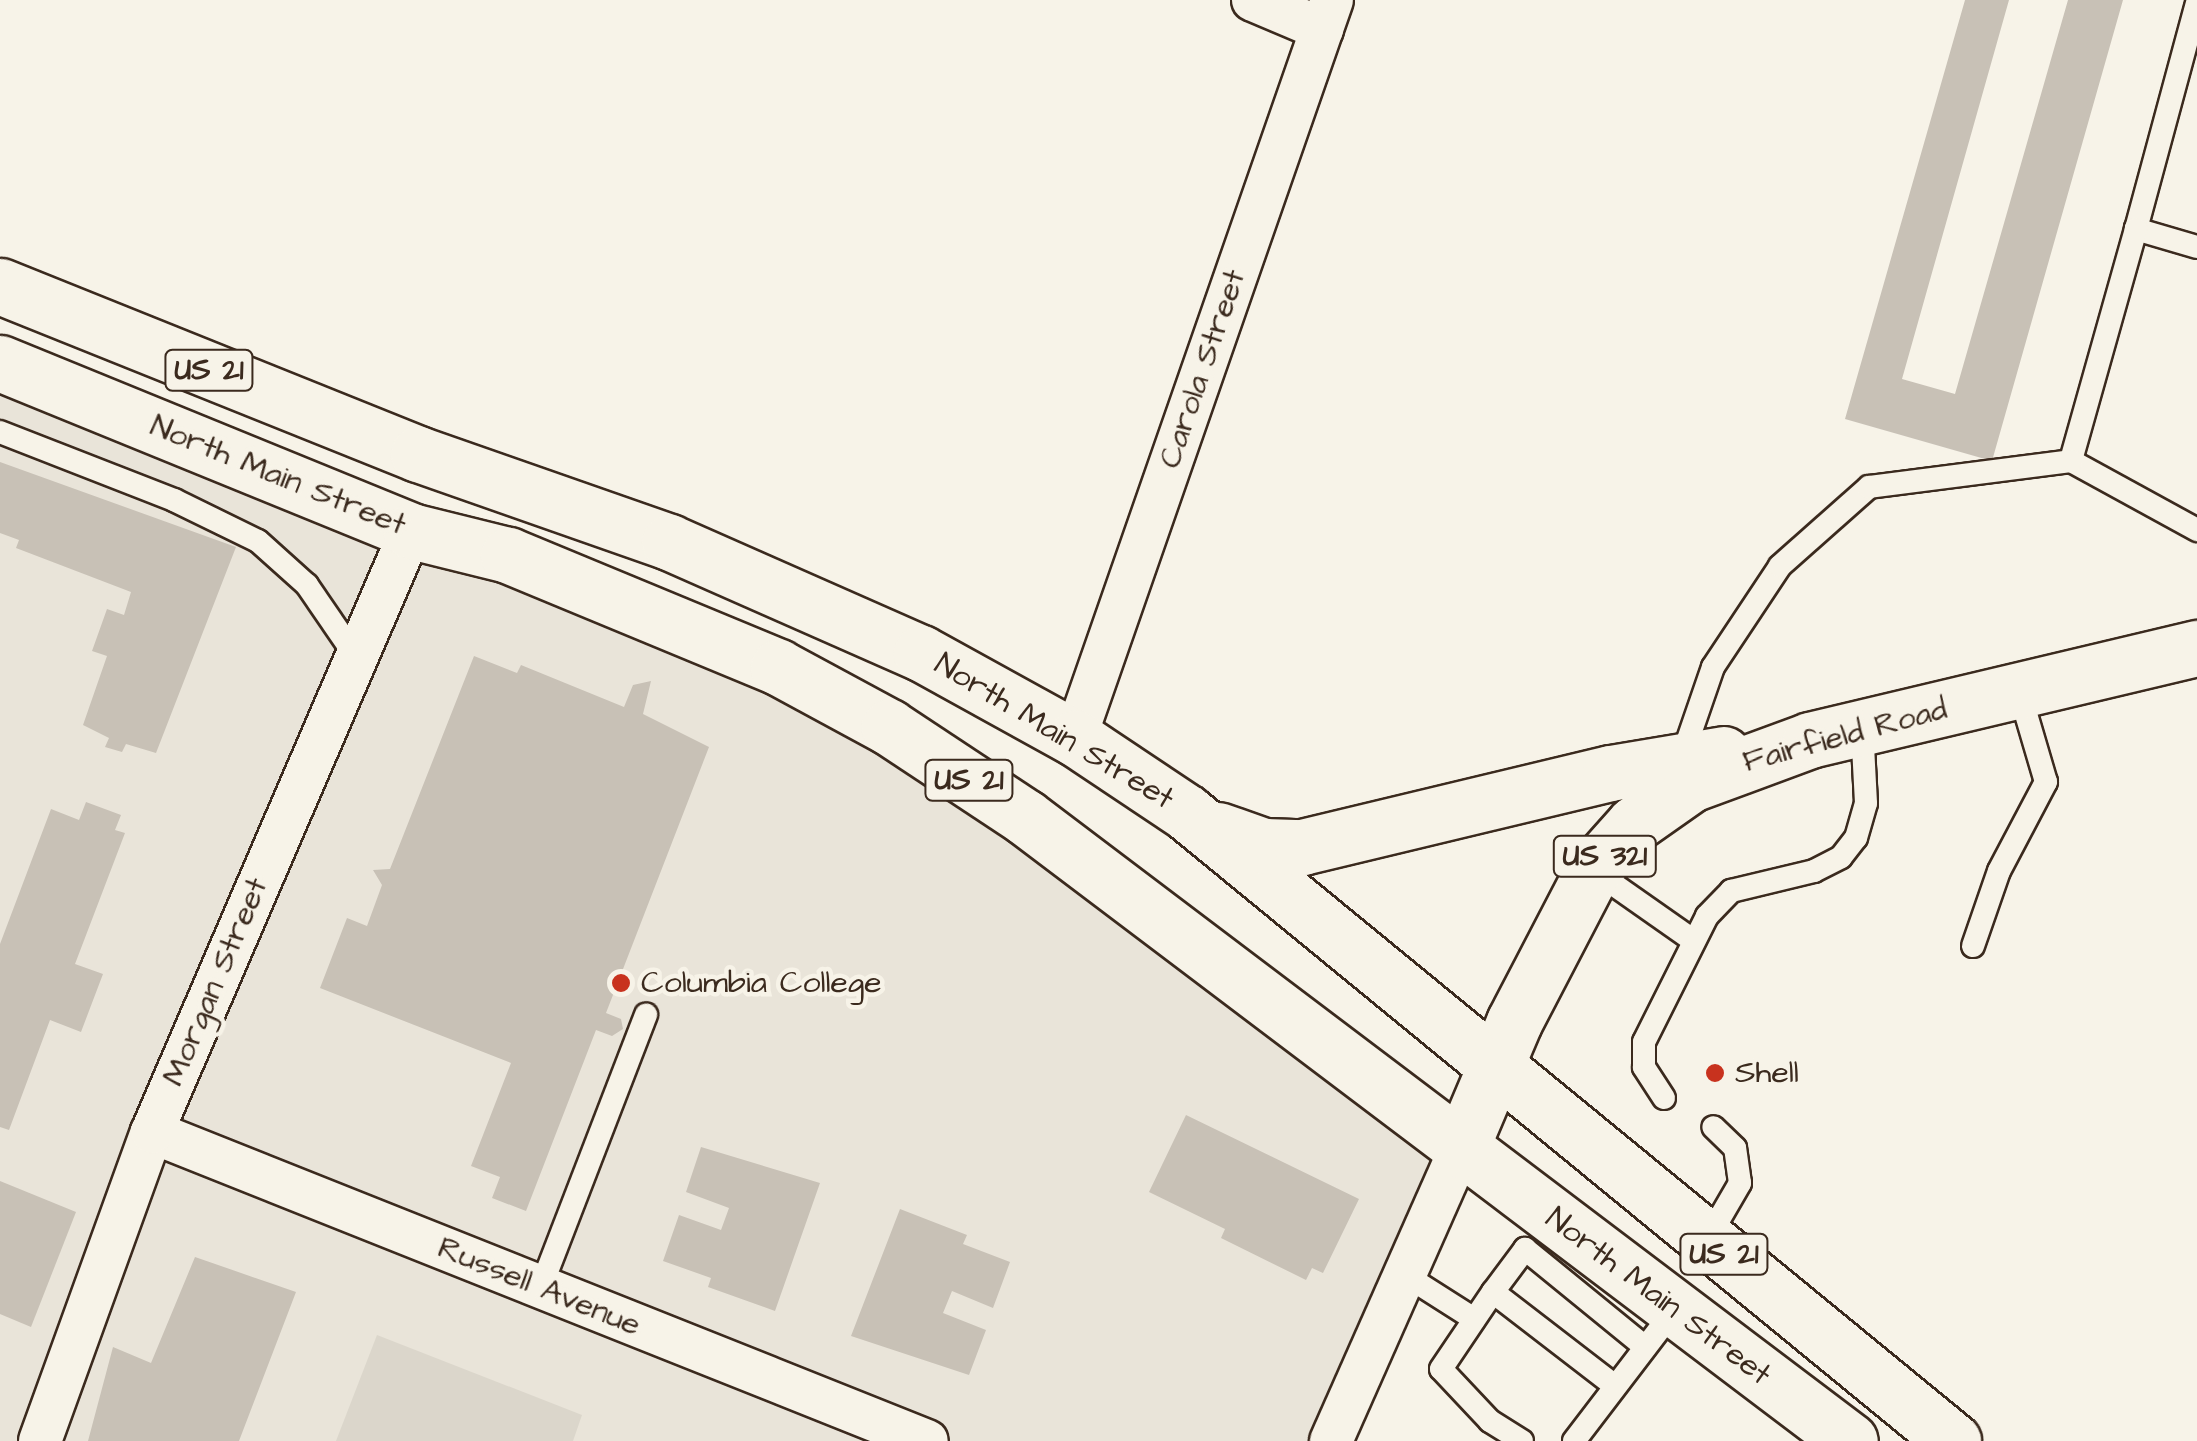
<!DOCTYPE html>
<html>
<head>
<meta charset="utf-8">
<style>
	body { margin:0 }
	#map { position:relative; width:2197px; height:1441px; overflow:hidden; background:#f7f3e8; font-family:"Architects Daughter",sans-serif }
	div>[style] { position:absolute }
	.built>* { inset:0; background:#e9e4d9 }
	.green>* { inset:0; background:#dbd6cb }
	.building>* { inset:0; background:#c8c1b6 }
	.roads { filter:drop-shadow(2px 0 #3b2a1e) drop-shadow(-2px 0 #3b2a1e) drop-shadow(0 2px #3b2a1e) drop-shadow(0 -2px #3b2a1e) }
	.lane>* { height:22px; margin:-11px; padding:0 11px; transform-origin:11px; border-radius:11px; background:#f7f3e8 }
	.street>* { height:42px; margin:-21px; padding:0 21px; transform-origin:21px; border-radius:21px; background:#f7f3e8 }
	.primary>* { height:55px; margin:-27.5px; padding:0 27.5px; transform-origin:27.5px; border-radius:27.5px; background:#f7f3e8 }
	.dots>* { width:28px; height:28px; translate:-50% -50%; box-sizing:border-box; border:5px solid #f7f3e8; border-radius:50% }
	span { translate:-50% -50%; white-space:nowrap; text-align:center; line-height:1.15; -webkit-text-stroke:9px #f7f3e8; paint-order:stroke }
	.shield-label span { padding:2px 8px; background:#f7f3e8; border:2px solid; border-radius:8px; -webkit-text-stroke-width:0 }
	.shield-label { font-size:30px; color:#3b2a1e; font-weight:700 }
	.street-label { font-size:32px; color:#3b2a1e }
	.poi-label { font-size:32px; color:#3b2a1e }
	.left { translate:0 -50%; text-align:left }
</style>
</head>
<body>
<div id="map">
	<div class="built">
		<i style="clip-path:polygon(0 363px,778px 667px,1460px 1150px,1331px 1441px,0 1441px)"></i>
	</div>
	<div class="green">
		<i style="clip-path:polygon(377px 1335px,582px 1415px,573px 1441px,336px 1441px)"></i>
	</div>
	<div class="building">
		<i style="clip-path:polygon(1965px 0,2009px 0,1902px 379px,1955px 394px,2068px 0,2123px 0,1992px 461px,1845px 419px)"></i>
		<i style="clip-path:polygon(0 462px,236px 547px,156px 753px,126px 744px,122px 752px,105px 747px,109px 738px,83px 725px,107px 656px,92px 651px,107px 609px,124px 615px,131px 592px,16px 548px,19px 540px,0 533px)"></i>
		<i style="clip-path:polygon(474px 656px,517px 673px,521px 665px,624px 707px,633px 685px,651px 681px,643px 714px,709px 747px,606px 1013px,621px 1019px,623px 1029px,612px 1036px,596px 1030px,526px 1211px,492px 1198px,500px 1177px,471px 1166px,511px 1063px,320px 988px,347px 918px,367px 926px,382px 885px,373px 870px,390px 869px)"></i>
		<i style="clip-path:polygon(86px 802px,121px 815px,115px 830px,125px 833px,75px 964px,103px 974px,81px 1032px,50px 1020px,9px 1130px,0 1127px,0 944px,51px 809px,79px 820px)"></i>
		<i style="clip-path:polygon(1186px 1115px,1359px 1199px,1323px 1273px,1312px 1268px,1306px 1280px,1221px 1238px,1225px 1229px,1149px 1192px)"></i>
		<i style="clip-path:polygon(701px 1147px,820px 1183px,775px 1311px,708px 1287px,711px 1278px,663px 1261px,679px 1215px,721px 1230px,729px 1208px,686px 1192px)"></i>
		<i style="clip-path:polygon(0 1181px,76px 1212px,31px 1327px,0 1314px)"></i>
		<i style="clip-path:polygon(900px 1209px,967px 1235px,963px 1244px,1010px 1262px,993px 1308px,952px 1291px,943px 1313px,986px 1330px,969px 1375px,851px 1336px)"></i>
		<i style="clip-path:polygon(195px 1257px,296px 1292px,239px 1441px,88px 1441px,113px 1347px,151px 1363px)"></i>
	</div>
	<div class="roads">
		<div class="lane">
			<i style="left:2136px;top:229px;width:234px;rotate:-74.9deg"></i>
			<i style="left:2197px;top:247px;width:64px;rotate:-163.6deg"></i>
			<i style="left:2136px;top:229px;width:241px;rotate:105.7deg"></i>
			<i style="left:2071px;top:461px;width:144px;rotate:28.7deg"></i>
			<i style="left:0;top:432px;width:187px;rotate:21.3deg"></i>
			<i style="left:174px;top:500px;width:93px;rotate:26deg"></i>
			<i style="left:258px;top:541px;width:66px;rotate:41.9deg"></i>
			<i style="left:307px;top:585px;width:88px;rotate:55.6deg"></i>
			<i style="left:1681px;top:760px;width:98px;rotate:-71deg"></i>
			<i style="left:1713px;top:667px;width:121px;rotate:-56.4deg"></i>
			<i style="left:1780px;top:566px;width:119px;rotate:-41.6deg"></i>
			<i style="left:1869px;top:487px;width:204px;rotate:-7.3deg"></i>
			<i style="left:1593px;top:870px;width:123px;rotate:35.1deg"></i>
			<i style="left:1973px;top:946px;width:79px;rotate:-70.9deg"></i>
			<i style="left:1999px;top:871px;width:101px;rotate:-62.2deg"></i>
			<i style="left:2046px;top:782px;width:96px;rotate:-106.4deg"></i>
			<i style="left:1664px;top:1098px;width:37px;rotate:-123deg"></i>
			<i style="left:1644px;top:1067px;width:25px;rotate:-90deg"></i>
			<i style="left:1644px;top:1042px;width:141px;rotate:-63.4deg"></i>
			<i style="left:1707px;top:916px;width:35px;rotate:-46deg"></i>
			<i style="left:1731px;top:891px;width:85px;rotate:-13.5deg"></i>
			<i style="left:1814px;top:871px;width:30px;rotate:-27deg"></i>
			<i style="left:1841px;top:857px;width:24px;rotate:-52deg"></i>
			<i style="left:1856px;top:838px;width:36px;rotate:-74deg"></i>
			<i style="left:1866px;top:803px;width:76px;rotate:-93deg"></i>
			<i style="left:1707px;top:1240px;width:66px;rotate:-59.9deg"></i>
			<i style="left:1740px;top:1183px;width:35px;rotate:-98deg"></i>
			<i style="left:1735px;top:1148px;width:30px;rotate:-136deg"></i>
			<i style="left:1405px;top:1275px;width:82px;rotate:32.5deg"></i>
			<i style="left:541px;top:1287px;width:292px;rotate:-68.9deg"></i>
			<i style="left:1493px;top:1292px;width:54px;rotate:-53.3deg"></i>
			<i style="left:1525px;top:1249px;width:155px;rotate:39.2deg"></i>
			<i style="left:1522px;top:1441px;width:38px;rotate:-148deg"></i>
			<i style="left:1490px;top:1421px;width:71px;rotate:-133.3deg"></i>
			<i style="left:1441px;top:1369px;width:93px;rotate:-56deg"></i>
			<i style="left:1493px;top:1292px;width:154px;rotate:37.6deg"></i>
			<i style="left:1574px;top:1441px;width:166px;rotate:-52.6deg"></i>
		</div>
		<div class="street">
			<i style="left:1253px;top:0;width:75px;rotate:22.8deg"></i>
			<i style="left:1075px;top:738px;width:781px;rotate:-70.8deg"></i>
			<i style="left:152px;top:1132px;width:834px;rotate:21.74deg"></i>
			<i style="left:40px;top:1441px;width:329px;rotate:-70.1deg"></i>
			<i style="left:152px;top:1132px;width:654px;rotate:-66.69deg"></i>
			<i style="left:1331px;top:1441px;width:318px;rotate:-66.1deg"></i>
		</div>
		<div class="primary">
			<i style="left:0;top:286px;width:450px;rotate:21.9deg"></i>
			<i style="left:418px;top:454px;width:266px;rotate:19.3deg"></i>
			<i style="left:669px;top:542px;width:275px;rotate:23.8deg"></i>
			<i style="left:921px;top:653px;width:176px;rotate:28.9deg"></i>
			<i style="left:1075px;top:738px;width:133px;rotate:33.7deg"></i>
			<i style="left:1186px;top:812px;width:992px;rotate:39.35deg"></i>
			<i style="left:0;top:363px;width:444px;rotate:22.2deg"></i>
			<i style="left:411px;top:531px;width:100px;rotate:13.9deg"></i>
			<i style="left:508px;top:555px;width:292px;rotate:22.5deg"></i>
			<i style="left:778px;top:667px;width:126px;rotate:28.4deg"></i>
			<i style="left:889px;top:727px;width:163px;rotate:33.5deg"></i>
			<i style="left:1025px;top:817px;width:1034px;rotate:37.1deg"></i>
			<i style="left:1218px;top:830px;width:49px;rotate:19.2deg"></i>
			<i style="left:1264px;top:846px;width:38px;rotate:2deg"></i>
			<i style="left:1302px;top:847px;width:317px;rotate:-13.5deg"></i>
			<i style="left:1610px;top:773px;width:115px;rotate:-9.5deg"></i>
			<i style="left:1460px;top:1150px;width:139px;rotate:-67.1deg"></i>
			<i style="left:1514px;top:1022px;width:171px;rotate:-62.5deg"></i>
			<i style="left:1593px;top:870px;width:62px;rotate:-48.3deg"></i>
			<i style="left:1634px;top:824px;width:70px;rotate:-35.1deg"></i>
			<i style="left:1691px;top:784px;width:127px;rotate:-20.3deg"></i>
			<i style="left:1810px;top:740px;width:398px;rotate:-13.4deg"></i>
		</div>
	</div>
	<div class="dots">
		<i style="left:621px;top:983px;background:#c8321e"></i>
		<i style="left:1715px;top:1073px;background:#c8321e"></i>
	</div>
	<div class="shield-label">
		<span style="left:209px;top:370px">US 21</span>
		<span style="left:969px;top:780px">US 21</span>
		<span style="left:1605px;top:856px">US 321</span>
		<span style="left:1724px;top:1254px">US 21</span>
	</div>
	<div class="street-label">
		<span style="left:1203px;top:369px;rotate:-71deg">Carola Street</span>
		<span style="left:278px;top:476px;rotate:22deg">North Main Street</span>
		<span style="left:1054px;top:732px;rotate:31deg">North Main Street</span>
		<span style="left:1845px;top:736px;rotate:-15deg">Fairfield Road</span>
		<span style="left:216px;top:982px;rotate:-67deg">Morgan Street</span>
		<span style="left:539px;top:1287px;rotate:22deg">Russell Avenue</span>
		<span style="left:1658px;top:1297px;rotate:37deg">North Main Street</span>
	</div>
	<div class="poi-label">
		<span class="left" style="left:641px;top:983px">Columbia College</span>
		<span class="left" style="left:1735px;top:1073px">Shell</span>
	</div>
</div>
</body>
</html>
